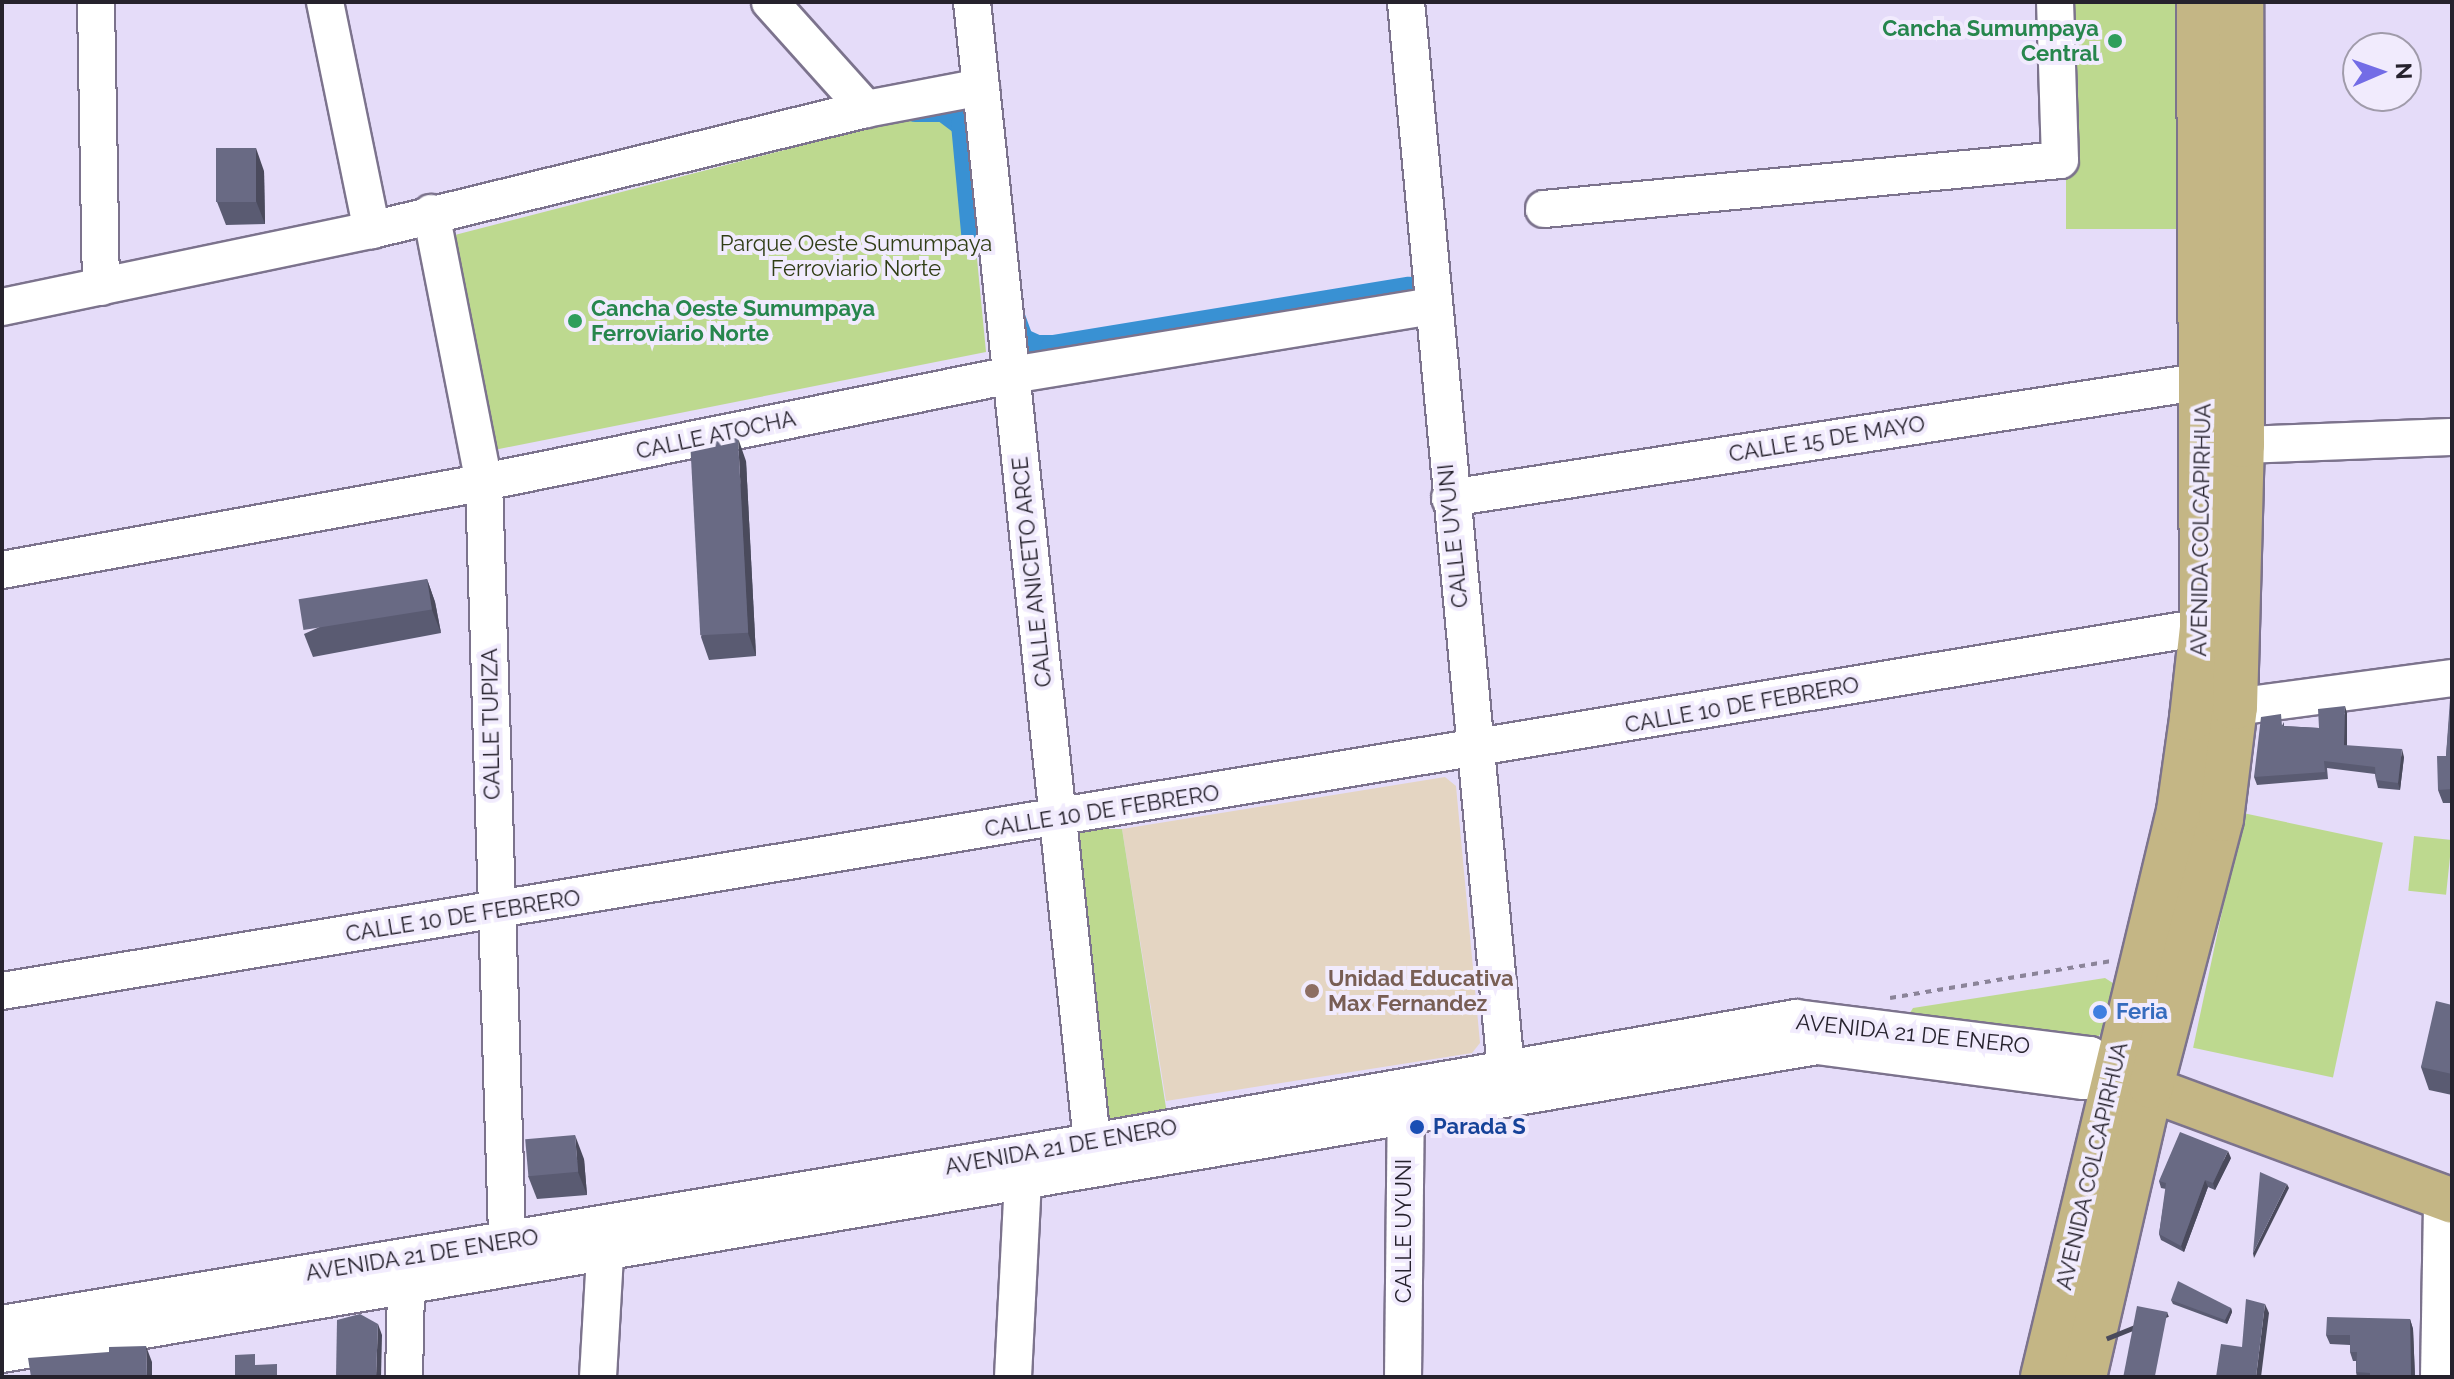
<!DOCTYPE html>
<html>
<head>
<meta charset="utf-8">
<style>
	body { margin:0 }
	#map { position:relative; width:2454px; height:1379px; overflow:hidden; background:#e5dcf9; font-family:Raleway,sans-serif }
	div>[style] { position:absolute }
	.education>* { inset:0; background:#e4d5c2 }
	.green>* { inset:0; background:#bdd98f; transform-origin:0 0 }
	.canal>* { height:26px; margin:-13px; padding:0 13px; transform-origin:13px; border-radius:13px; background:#3991d3 }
	.path>* { height:4px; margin-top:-2px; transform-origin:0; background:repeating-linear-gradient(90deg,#8b8499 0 6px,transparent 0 12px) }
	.roads { filter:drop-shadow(2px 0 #7c738d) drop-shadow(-2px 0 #7c738d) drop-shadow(0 2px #7c738d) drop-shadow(0 -2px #7c738d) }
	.minor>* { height:36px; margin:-18px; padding:0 18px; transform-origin:18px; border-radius:18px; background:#fff }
	.major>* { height:44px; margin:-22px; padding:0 22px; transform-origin:22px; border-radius:22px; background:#c4b685 }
	.wall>* { inset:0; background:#5a5b72 }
	.shaded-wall>* { inset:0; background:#4a4a5c; transform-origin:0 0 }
	.building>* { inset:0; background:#696a84; transform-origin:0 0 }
	.dots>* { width:22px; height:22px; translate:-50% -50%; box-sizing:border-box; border:4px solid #f1ebfd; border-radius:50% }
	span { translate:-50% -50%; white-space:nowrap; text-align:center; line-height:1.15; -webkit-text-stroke:8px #f1ebfd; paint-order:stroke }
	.leisure-label { font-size:22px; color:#27864d; font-weight:700 }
	.right { translate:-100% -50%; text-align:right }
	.left { translate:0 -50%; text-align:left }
	.park-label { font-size:22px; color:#303d15 }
	.street-label { font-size:22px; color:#26222d }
	.education-label { font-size:22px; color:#785e54; font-weight:700 }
	.shop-label { font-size:22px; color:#366cbe; font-weight:700 }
	.transit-label { font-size:22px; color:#164399; font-weight:700 }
	.frame { position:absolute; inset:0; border:4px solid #26222d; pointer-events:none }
	.north { position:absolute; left:2342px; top:32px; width:80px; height:80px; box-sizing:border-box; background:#f1ebfd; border:2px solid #a09baa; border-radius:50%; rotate:88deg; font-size:22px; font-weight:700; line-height:32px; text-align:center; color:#26222d }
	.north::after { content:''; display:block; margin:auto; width:28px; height:36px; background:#736ce6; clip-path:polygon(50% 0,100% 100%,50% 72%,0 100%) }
</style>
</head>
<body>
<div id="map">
	<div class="education">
		<i style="clip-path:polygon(1445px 777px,1456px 786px,1480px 1043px,1472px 1053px,1166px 1101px,1122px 829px)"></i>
	</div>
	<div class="green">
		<i style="left:2066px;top:2px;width:110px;height:227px"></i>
		<i style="clip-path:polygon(944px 109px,964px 124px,986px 352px,494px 450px,447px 237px)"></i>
		<i style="left:2243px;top:813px;width:143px;height:240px;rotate:12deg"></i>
		<i style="clip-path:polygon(1085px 829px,1122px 829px,1167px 1114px,1108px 1122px,1076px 832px)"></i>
		<i style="left:2414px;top:836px;width:38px;height:55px;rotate:6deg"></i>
		<i style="clip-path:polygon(2105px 978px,2119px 987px,2105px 1029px,2094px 1041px,1908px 1016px,1913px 1008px)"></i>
	</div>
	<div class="canal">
		<i style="left:915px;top:109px;width:29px"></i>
		<i style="left:944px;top:109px;width:25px;rotate:37deg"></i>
		<i style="left:964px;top:124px;width:119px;rotate:84.7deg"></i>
		<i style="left:1011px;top:314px;width:29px;rotate:70deg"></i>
		<i style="left:1021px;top:341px;width:17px;rotate:24deg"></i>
		<i style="left:1037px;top:348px;width:16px"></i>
		<i style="left:1053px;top:348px;width:361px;rotate:-9.3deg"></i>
	</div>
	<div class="path">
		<i style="left:1890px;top:998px;width:223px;rotate:-9.5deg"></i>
	</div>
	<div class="roads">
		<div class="minor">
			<i style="left:96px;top:2px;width:285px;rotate:89deg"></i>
			<i style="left:325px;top:2px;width:233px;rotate:78.4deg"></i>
			<i style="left:770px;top:2px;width:144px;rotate:48.1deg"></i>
			<i style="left:972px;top:2px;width:1146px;rotate:83.99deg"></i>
			<i style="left:1406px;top:2px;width:1073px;rotate:84.65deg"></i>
			<i style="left:1544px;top:209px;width:518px;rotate:-5.42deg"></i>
			<i style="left:2060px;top:160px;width:158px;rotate:-91.8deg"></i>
			<i style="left:431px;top:213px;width:274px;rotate:78.9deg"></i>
			<i style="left:484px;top:482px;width:784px;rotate:88.25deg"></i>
			<i style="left:2px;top:307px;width:378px;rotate:-11.8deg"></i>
			<i style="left:372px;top:230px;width:509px;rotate:-13.76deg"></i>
			<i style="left:866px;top:109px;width:117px;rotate:-10.8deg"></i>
			<i style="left:2242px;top:445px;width:210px;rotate:-2.2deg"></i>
			<i style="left:1450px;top:498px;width:763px;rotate:-8.82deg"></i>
			<i style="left:2px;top:570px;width:490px;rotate:-10.3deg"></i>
			<i style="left:484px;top:482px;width:538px;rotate:-11.48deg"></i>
			<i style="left:1011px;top:375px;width:426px;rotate:-9.3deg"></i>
			<i style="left:2235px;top:707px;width:219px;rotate:-7.6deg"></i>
			<i style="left:2px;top:991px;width:2230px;rotate:-9.39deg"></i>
			<i style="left:2px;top:1324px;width:1105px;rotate:-9.48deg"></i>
			<i style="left:1092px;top:1142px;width:715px;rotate:-9.99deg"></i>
			<i style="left:1796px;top:1018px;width:296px;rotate:7.2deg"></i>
			<i style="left:2090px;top:1055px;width:32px;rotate:44deg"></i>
			<i style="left:2px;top:1354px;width:1841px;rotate:-9.63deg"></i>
			<i style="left:1817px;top:1046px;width:269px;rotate:7.5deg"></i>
			<i style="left:2084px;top:1081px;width:29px;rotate:-8deg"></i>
			<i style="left:404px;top:1377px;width:90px;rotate:-88.7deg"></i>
			<i style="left:598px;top:1377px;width:122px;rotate:-86.7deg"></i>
			<i style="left:1013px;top:1377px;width:214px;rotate:-87.1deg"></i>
			<i style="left:1403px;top:1377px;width:282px;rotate:-89.4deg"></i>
			<i style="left:2439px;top:1377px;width:180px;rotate:-89deg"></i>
		</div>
		<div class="major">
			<i style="left:2123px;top:1079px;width:351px;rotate:20.3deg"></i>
			<i style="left:2043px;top:1377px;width:582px;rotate:-76.49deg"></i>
			<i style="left:2179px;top:811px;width:94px;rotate:-82deg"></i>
			<i style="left:2192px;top:718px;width:92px;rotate:-83.7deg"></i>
			<i style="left:2202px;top:627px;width:625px;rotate:-90.28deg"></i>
			<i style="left:2084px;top:1377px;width:299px;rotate:-77deg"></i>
			<i style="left:2151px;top:1086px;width:276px;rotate:-75.3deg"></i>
			<i style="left:2221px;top:819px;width:113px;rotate:-82.9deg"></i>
			<i style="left:2235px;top:707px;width:262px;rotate:-88.5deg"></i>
			<i style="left:2242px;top:445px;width:443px;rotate:-90.1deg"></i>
		</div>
	</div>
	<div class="wall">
		<i style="clip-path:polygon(264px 171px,265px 224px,226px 225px,217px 202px)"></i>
		<i style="clip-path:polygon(746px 461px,756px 656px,709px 660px,701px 637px)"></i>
		<i style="clip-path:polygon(427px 579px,435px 602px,441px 633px,313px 657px,304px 634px)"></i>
		<i style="clip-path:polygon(2452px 685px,2452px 803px,2443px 803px,2438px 790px,2446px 756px)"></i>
		<i style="clip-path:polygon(2347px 713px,2347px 746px,2404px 757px,2400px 790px,2378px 788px,2376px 780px,2375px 774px,2327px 768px,2328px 779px,2257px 785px,2254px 777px,2284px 722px,2284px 726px,2319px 728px)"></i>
		<i style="clip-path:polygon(2452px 1005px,2452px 1095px,2429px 1090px,2421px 1067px)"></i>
		<i style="clip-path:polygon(2231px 1158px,2215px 1190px,2208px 1187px,2184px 1252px,2161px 1240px,2159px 1234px,2166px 1189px,2161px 1188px,2159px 1181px)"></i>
		<i style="clip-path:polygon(584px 1159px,587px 1195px,537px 1199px,528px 1176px)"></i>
		<i style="clip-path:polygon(2171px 1300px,2231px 1308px,2232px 1312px,2227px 1324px,2173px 1304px)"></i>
		<i style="clip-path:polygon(2410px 1319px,2413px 1329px,2415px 1377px,2357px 1377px,2356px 1372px,2356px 1361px,2353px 1361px,2350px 1352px,2350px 1345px,2330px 1344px,2326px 1335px)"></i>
	</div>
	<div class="shaded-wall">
		<i style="clip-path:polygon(256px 148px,264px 171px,265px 224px,256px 201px)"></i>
		<i style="clip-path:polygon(738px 438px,746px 461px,756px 656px,748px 633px)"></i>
		<i style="clip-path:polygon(427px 579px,435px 602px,441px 633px,432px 610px)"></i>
		<i style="clip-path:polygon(2345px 706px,2347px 713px,2347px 753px,2344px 745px)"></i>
		<i style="clip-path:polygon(2402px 749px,2404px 757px,2400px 790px,2398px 783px)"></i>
		<i style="clip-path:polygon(575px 1135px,584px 1159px,587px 1195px,578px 1172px)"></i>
		<i style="clip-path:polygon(2228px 1151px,2231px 1158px,2215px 1190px,2213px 1183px)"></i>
		<i style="clip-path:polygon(2205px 1180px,2208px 1187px,2184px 1252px,2181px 1246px)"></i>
		<i style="clip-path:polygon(2287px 1184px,2289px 1188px,2254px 1258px,2253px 1253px)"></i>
		<i style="clip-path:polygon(2265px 1304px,2269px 1313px,2261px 1377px,2256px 1377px)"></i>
		<i style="clip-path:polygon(2231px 1308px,2232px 1312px,2227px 1324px,2225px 1320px)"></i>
		<i style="left:2167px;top:1312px;width:5px;height:66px;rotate:68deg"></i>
		<i style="clip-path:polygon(2410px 1319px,2413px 1329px,2415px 1377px,2411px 1377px)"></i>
		<i style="clip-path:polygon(378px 1324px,382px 1335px,381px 1377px,376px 1377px)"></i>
		<i style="clip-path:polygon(146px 1346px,152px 1362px,152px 1377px,147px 1377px)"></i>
	</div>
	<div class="building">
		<i style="left:216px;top:148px;width:40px;height:54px"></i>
		<i style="left:738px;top:438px;width:195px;height:48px;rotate:87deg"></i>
		<i style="left:427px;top:579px;width:31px;height:130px;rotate:81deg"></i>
		<i style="clip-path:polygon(2451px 685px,2452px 789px,2438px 790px,2437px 756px,2446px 756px)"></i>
		<i style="clip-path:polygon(2345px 706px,2344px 745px,2402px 749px,2398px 783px,2376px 780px,2375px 767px,2324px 761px,2325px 772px,2254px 777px,2261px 717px,2281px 714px,2282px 726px,2319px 728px,2318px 709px)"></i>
		<i style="clip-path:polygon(2436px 1001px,2452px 1005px,2452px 1074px,2421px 1067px)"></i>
		<i style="clip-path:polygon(2180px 1132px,2228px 1151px,2213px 1183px,2205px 1180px,2181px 1246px,2159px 1234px,2166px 1183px,2159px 1181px)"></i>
		<i style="left:575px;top:1135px;width:37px;height:50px;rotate:85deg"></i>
		<i style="clip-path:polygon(2260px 1172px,2287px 1184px,2253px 1253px)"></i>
		<i style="clip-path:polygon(2178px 1281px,2231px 1308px,2225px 1320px,2171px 1300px)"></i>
		<i style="clip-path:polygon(2246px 1299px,2265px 1304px,2256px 1377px,2216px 1377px,2221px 1344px,2242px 1347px)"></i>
		<i style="left:2137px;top:1306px;width:31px;height:72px;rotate:11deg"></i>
		<i style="clip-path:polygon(360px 1314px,378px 1324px,376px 1377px,336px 1377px,337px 1320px)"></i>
		<i style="clip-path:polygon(2327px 1317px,2410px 1319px,2411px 1377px,2370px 1377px,2370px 1373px,2356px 1372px,2357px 1352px,2350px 1352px,2350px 1335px,2326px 1335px)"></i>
		<i style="clip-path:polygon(146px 1346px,147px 1377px,31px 1377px,28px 1358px,109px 1352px,109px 1347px)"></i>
		<i style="clip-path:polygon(255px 1354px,255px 1365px,277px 1364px,277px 1377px,235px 1377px,235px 1355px)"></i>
	</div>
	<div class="dots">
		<i style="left:2115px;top:41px;background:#2e9e5b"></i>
		<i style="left:575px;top:321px;background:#2e9e5b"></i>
		<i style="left:1312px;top:991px;background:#8d6e63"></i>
		<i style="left:2100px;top:1012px;background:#3f7fe0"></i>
		<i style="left:1417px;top:1127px;background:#1a4fb4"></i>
	</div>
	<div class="leisure-label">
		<span class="right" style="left:2099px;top:41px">Cancha Sumumpaya<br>Central</span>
		<span class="left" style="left:591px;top:321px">Cancha Oeste Sumumpaya<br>Ferroviario Norte</span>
	</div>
	<div class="park-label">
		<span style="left:856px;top:256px">Parque Oeste Sumumpaya<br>Ferroviario Norte</span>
	</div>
	<div class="street-label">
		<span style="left:716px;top:435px;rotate:-12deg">CALLE ATOCHA</span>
		<span style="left:1827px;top:439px;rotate:-9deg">CALLE 15 DE MAYO</span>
		<span style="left:2201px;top:530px;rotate:-89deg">AVENIDA COLCAPIRHUA</span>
		<span style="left:1453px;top:536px;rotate:-96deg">CALLE UYUNI</span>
		<span style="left:1032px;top:572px;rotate:-96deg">CALLE ANICETO ARCE</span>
		<span style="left:1742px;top:705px;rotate:-10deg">CALLE 10 DE FEBRERO</span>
		<span style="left:491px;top:724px;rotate:-91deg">CALLE TUPIZA</span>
		<span style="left:1102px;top:811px;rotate:-9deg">CALLE 10 DE FEBRERO</span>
		<span style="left:463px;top:916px;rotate:-9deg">CALLE 10 DE FEBRERO</span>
		<span style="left:1913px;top:1034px;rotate:6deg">AVENIDA 21 DE ENERO</span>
		<span style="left:1061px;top:1147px;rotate:-10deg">AVENIDA 21 DE ENERO</span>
		<span style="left:2092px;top:1166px;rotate:-77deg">AVENIDA COLCAPIRHUA</span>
		<span style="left:1404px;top:1231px;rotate:-90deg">CALLE UYUNI</span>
		<span style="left:422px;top:1255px;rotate:-9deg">AVENIDA 21 DE ENERO</span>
	</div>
	<div class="education-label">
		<span class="left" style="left:1328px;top:991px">Unidad Educativa<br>Max Fernandez</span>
	</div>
	<div class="shop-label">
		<span class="left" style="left:2116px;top:1012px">Feria</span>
	</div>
	<div class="transit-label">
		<span class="left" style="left:1433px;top:1127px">Parada S</span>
	</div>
	<div class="frame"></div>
	<div class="north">N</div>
</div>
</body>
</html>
